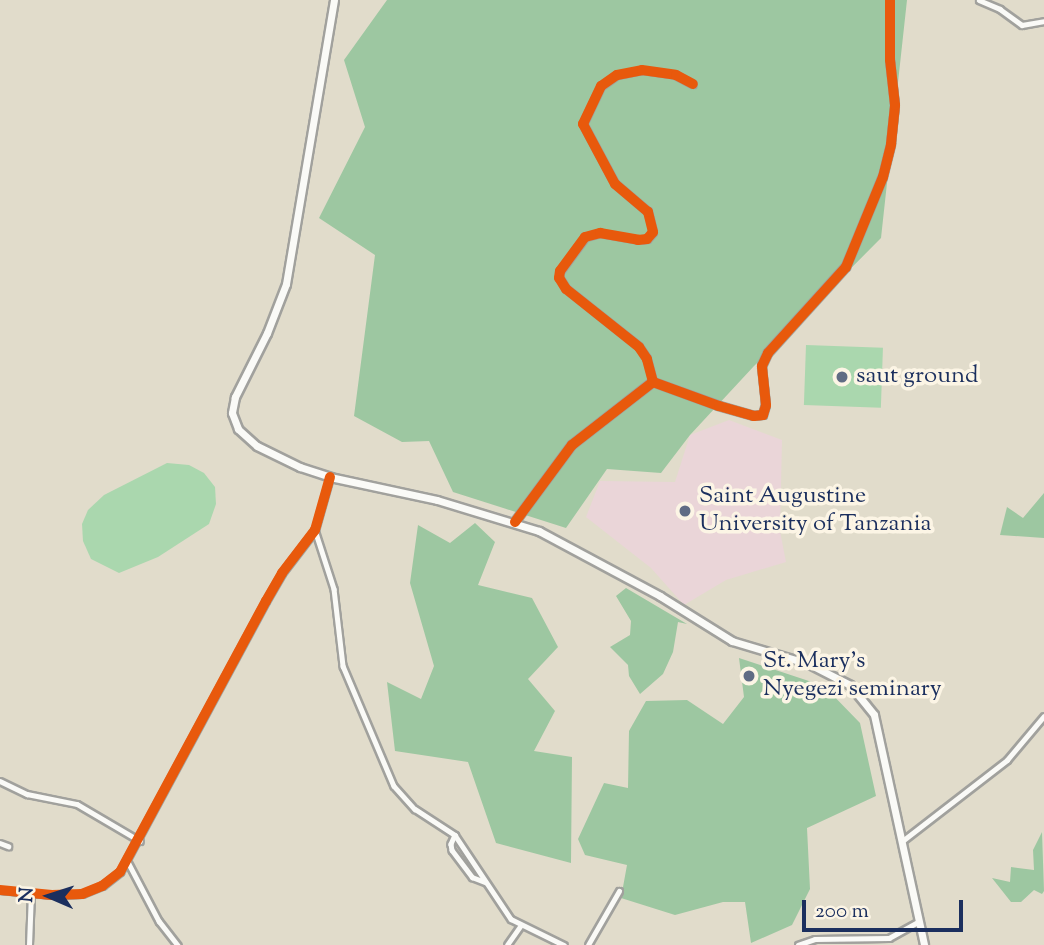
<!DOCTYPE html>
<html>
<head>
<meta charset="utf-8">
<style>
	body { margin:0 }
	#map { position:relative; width:1044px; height:945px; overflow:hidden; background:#e1dccb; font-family:"Sorts Mill Goudy",serif }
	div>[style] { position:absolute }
	.built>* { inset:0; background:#ead5d8 }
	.green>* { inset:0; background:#aad7ae; transform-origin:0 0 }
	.forest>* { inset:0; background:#9dc7a1 }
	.roads { filter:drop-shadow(2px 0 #a1a19d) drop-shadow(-2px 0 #a1a19d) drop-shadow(0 2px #a1a19d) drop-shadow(0 -2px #a1a19d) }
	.minor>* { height:4.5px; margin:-2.25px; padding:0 2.25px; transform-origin:2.25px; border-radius:2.25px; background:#fafaf7 }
	.tertiary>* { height:6px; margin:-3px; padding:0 3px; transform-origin:3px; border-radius:3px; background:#fafaf7 }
	.secondary>* { height:7px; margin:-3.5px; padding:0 3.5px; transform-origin:3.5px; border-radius:3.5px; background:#fafaf7 }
	.cycleway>* { height:10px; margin:-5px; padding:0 5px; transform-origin:5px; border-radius:5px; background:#e8590c }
	.dots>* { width:19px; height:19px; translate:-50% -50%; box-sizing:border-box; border:4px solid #fcf5e5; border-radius:50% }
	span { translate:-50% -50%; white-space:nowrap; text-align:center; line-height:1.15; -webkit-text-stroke:7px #fcf5e5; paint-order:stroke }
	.poi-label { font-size:24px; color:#1b2f5e }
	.left { translate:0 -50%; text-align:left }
	.north { position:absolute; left:14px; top:861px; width:70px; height:70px; -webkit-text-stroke:5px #fcf5e5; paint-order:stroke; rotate:273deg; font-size:19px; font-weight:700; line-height:28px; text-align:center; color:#1b2f5e }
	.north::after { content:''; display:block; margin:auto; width:24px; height:32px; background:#1b2f5e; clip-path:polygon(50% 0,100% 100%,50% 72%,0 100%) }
	.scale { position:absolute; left:802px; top:900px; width:161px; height:32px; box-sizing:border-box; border:4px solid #1b2f5e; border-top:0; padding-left:9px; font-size:21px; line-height:24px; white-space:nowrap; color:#1b2f5e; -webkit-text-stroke:5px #fcf5e5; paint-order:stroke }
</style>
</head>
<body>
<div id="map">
	<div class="built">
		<i style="clip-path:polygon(729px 420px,782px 440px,780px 531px,786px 562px,726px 580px,684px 605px,651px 568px,586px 517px,600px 481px,675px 482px,690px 435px)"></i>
	</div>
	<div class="green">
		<i style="left:806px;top:345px;width:77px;height:60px;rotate:2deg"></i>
		<i style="clip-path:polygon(167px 463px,189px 465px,204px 473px,215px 487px,216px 504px,209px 524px,158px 557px,119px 573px,91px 559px,83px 541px,82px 524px,88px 510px,104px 495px)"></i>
	</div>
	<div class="forest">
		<i style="clip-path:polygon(387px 0,907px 0,881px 238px,754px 366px,690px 435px,661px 473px,607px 469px,566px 528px,453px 492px,429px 441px,402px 442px,354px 416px,375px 255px,319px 218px,365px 127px,344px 60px)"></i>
		<i style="clip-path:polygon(1044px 493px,1044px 538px,1000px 535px,1007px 507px,1023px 518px)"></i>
		<i style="clip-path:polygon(475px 523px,495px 542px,478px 585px,532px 598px,558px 647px,528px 679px,555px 711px,534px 751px,572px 757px,571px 863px,496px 843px,468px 762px,395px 751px,387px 682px,421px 699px,434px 666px,410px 583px,418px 525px,450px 543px)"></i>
		<i style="clip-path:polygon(626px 588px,687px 624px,678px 622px,673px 652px,663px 674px,640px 694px,629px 676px,628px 665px,610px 647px,630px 635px,631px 621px,616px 596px)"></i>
		<i style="clip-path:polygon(739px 658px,824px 686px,860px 723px,876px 796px,807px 828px,810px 889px,792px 925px,751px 943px,745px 902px,723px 902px,675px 915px,621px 898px,627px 865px,585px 855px,578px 839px,604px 783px,628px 788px,629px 731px,646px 701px,687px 700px,723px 724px,744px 697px)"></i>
		<i style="clip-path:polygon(1042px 832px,1044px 891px,1042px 894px,1034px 890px,1021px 902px,1011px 902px,992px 878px,1010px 882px,1011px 867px,1034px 870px,1033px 850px)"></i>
	</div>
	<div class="roads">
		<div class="minor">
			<i style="left:979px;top:0;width:23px;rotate:23deg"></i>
			<i style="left:1000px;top:9px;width:27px;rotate:36deg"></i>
			<i style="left:1022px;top:25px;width:22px;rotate:-10deg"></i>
			<i style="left:653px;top:382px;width:24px;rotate:-105deg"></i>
			<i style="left:647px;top:359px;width:14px;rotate:-124deg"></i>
			<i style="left:639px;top:347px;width:93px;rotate:-141.5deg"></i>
			<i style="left:566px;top:289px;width:13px;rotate:-122deg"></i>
			<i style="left:559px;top:278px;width:7px;rotate:-82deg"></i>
			<i style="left:560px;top:271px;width:42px;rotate:-53.7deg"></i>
			<i style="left:585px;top:237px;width:16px;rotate:-15deg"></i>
			<i style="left:600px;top:233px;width:39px;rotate:10deg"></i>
			<i style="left:638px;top:240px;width:9px;rotate:-6deg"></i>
			<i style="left:647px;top:239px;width:9px;rotate:-49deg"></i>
			<i style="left:653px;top:232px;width:21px;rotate:-104deg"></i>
			<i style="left:648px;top:212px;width:43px;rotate:-139.7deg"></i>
			<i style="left:615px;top:184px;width:68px;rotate:-118.1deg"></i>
			<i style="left:583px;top:124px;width:42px;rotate:-64.7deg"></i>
			<i style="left:601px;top:86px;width:19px;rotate:-35deg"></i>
			<i style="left:617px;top:75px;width:25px;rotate:-11deg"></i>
			<i style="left:642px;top:70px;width:34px;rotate:8deg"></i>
			<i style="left:676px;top:75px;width:19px;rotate:28deg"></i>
			<i style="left:315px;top:530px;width:62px;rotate:72.1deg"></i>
			<i style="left:334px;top:589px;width:78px;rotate:83.3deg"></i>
			<i style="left:343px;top:666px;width:130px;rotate:67deg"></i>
			<i style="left:394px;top:786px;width:31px;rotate:48deg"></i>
			<i style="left:415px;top:809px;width:48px;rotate:33deg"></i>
			<i style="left:455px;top:835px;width:101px;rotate:56.3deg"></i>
			<i style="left:511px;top:919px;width:59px;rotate:26.1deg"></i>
			<i style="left:0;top:781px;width:30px;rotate:26deg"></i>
			<i style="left:27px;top:794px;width:51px;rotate:11.3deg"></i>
			<i style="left:77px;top:804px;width:73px;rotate:30.4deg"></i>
			<i style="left:455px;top:835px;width:10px;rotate:114deg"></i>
			<i style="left:451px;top:844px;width:6px;rotate:81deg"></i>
			<i style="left:452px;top:850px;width:34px;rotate:53deg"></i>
			<i style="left:472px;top:877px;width:14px;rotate:21deg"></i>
			<i style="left:901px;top:842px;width:134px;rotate:-37.7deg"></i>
			<i style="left:1007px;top:760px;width:57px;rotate:-49.9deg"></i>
			<i style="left:0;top:843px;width:9px;rotate:21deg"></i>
			<i style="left:128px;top:862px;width:67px;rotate:62.3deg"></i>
			<i style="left:159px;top:921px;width:31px;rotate:52deg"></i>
			<i style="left:0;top:890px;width:52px;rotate:5.5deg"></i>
			<i style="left:52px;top:895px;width:30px;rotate:-2deg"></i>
			<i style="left:82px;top:894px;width:22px;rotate:-22deg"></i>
			<i style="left:102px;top:886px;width:23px;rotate:-38deg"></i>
			<i style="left:120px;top:872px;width:308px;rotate:-61.7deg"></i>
			<i style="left:266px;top:601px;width:32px;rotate:-60deg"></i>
			<i style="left:282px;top:573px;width:54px;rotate:-52.5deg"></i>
			<i style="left:315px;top:530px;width:55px;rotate:-74.2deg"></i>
			<i style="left:29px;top:945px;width:51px;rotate:-87.8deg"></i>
			<i style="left:507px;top:945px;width:24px;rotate:-55deg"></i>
			<i style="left:588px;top:945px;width:62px;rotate:-60.1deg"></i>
			<i style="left:798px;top:945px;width:18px;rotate:-19deg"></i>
			<i style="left:815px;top:939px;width:74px;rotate:-0.8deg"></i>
			<i style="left:889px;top:938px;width:33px;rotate:-29deg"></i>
		</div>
		<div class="tertiary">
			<i style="left:515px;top:522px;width:96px;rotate:-53.5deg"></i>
			<i style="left:572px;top:445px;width:103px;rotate:-37.9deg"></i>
			<i style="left:653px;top:382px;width:70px;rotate:20deg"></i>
			<i style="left:719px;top:406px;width:36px;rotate:16deg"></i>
			<i style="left:754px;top:416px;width:9px;rotate:-6deg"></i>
			<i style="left:763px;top:415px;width:10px;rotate:-73deg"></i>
			<i style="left:766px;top:405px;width:39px;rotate:-96deg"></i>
			<i style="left:762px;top:366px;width:14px;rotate:-65deg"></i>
			<i style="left:768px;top:353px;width:116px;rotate:-47.8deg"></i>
			<i style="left:846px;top:267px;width:97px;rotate:-67.7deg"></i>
			<i style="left:883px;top:177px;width:34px;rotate:-76deg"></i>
			<i style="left:891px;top:144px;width:39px;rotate:-84deg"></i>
			<i style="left:895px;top:105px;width:45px;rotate:-96.3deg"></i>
			<i style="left:890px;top:60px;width:60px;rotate:-90deg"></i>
		</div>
		<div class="secondary">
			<i style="left:334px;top:0;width:288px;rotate:99.6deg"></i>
			<i style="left:286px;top:284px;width:53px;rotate:111.2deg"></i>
			<i style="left:267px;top:333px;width:72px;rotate:116.6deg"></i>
			<i style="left:235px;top:397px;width:16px;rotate:101deg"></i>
			<i style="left:232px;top:413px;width:17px;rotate:69deg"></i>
			<i style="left:238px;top:429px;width:25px;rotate:42deg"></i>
			<i style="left:257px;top:446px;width:48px;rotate:26deg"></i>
			<i style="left:300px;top:467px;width:32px;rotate:18deg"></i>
			<i style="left:330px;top:477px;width:109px;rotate:12.1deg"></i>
			<i style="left:437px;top:500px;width:107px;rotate:16.9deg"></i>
			<i style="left:539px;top:531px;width:137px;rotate:28.2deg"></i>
			<i style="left:660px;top:596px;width:85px;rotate:32deg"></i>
			<i style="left:732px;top:641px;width:80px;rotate:16.6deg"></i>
			<i style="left:809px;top:664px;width:46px;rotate:27.1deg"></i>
			<i style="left:850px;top:685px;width:38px;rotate:51deg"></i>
			<i style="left:874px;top:715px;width:235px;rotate:77.7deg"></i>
		</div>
	</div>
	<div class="cycleway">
		<i style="left:653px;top:382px;width:24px;rotate:-105deg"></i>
		<i style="left:647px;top:359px;width:14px;rotate:-124deg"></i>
		<i style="left:639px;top:347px;width:93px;rotate:-141.5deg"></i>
		<i style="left:566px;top:289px;width:13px;rotate:-122deg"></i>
		<i style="left:559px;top:278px;width:7px;rotate:-82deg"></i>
		<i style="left:560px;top:271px;width:42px;rotate:-53.7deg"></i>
		<i style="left:585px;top:237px;width:16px;rotate:-15deg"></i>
		<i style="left:600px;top:233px;width:39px;rotate:10deg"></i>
		<i style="left:638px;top:240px;width:9px;rotate:-6deg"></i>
		<i style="left:647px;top:239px;width:9px;rotate:-49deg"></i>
		<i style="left:653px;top:232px;width:21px;rotate:-104deg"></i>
		<i style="left:648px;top:212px;width:43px;rotate:-139.7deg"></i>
		<i style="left:615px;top:184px;width:68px;rotate:-118.1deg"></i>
		<i style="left:583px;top:124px;width:42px;rotate:-64.7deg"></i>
		<i style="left:601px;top:86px;width:19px;rotate:-35deg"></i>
		<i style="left:617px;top:75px;width:25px;rotate:-11deg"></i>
		<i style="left:642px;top:70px;width:34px;rotate:8deg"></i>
		<i style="left:676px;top:75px;width:19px;rotate:28deg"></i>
		<i style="left:515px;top:522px;width:96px;rotate:-53.5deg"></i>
		<i style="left:572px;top:445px;width:103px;rotate:-37.9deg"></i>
		<i style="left:653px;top:382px;width:70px;rotate:20deg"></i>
		<i style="left:719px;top:406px;width:36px;rotate:16deg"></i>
		<i style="left:754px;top:416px;width:9px;rotate:-6deg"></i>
		<i style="left:763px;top:415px;width:10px;rotate:-73deg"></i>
		<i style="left:766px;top:405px;width:39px;rotate:-96deg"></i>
		<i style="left:762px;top:366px;width:14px;rotate:-65deg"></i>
		<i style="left:768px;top:353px;width:116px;rotate:-47.8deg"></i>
		<i style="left:846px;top:267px;width:97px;rotate:-67.7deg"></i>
		<i style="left:883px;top:177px;width:34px;rotate:-76deg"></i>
		<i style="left:891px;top:144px;width:39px;rotate:-84deg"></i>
		<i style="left:895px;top:105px;width:45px;rotate:-96.3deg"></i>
		<i style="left:890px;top:60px;width:60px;rotate:-90deg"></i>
		<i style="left:0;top:890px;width:52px;rotate:5.5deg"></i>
		<i style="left:52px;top:895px;width:30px;rotate:-2deg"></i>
		<i style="left:82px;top:894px;width:22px;rotate:-22deg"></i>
		<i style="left:102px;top:886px;width:23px;rotate:-38deg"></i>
		<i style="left:120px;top:872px;width:308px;rotate:-61.7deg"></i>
		<i style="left:266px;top:601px;width:32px;rotate:-60deg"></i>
		<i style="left:282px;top:573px;width:54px;rotate:-52.5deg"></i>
		<i style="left:315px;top:530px;width:55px;rotate:-74.2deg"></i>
	</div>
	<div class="dots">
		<i style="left:842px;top:377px;background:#606c84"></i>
		<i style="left:685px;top:511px;background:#606c84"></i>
		<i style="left:749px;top:676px;background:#606c84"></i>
	</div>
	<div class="poi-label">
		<span class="left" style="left:856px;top:377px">saut ground</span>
		<span class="left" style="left:699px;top:511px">Saint Augustine<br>University of Tanzania</span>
		<span class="left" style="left:763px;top:676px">St. Mary's<br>Nyegezi seminary</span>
	</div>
	<div class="north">N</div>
	<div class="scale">200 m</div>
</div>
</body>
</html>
